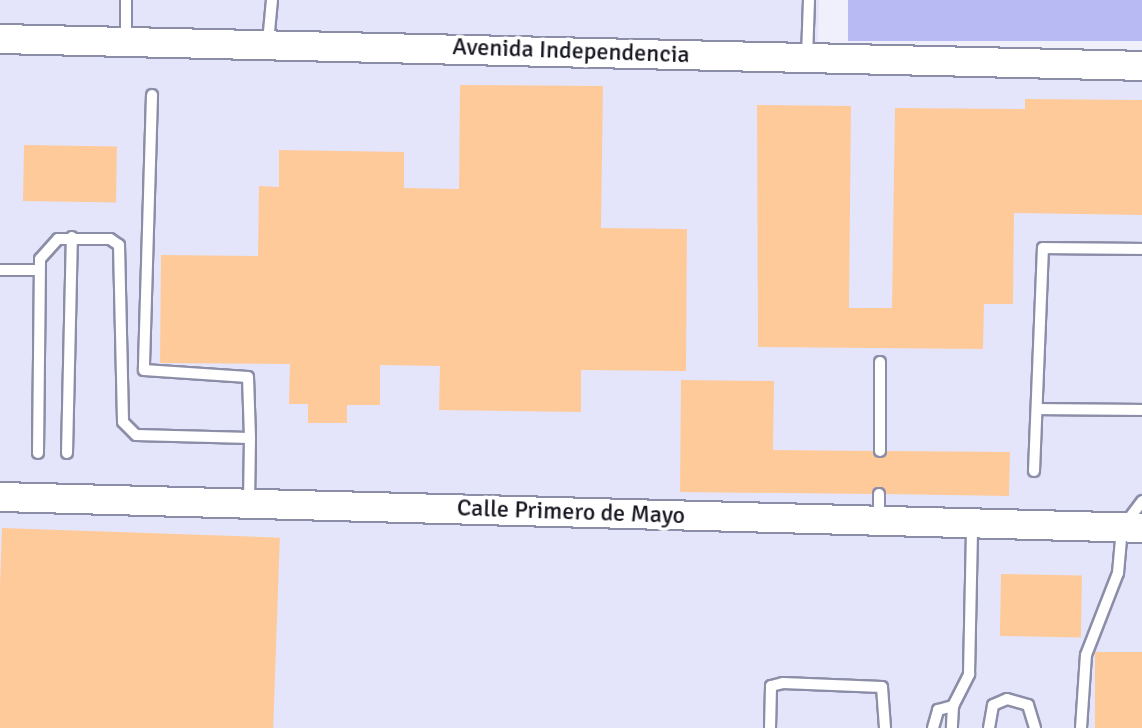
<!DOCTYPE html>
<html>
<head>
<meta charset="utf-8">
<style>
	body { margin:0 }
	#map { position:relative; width:1142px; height:728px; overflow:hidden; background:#eff0fc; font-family:Signika,sans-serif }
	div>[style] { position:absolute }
	.built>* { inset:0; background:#e4e5fb }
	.green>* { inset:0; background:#b7baf3; transform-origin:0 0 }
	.building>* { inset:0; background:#ffca9a; transform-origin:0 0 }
	.roads { filter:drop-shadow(2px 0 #8c8ea8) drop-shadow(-2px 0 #8c8ea8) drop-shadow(0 2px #8c8ea8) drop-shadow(0 -2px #8c8ea8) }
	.lane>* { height:10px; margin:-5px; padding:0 5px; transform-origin:5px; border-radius:5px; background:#fff }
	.secondary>* { height:28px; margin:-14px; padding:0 14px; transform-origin:14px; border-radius:14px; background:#fff }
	span { translate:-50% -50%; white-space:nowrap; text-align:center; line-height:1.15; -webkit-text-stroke:7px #fff; paint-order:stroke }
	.street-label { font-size:24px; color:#171721 }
</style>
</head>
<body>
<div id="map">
	<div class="built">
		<i style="clip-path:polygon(0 0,819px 0,818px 55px,1142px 54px,1142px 728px,0 728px)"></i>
	</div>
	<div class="green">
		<i style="left:848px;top:0;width:294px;height:41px"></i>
	</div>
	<div class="building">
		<i style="clip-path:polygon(460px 85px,603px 86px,601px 228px,687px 229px,686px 371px,581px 370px,581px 412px,439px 410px,440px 366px,380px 365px,380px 405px,347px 405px,347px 423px,308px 423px,308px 404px,289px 404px,290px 364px,160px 363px,161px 255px,258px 256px,259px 186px,279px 187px,279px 150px,404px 152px,404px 188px,459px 189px)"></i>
		<i style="clip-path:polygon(1025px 99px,1142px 100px,1142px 215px,1014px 213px,1013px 304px,984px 304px,983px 349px,758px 347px,757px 105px,851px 106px,849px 308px,892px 308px,895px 108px,1025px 109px)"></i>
		<i style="left:24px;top:145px;width:93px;height:56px;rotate:1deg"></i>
		<i style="clip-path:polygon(681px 380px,774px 381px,773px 450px,873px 451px,879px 458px,887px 451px,1010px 452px,1009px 496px,886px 494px,880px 487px,872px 494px,680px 492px)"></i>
		<i style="left:2px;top:528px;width:278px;height:200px;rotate:2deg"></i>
		<i style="left:1001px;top:574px;width:81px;height:62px;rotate:1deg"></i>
		<i style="left:1095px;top:652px;width:47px;height:76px"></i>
	</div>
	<div class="roads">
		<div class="lane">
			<i style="left:126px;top:0;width:38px;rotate:90deg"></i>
			<i style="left:268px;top:42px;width:42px;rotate:-84.6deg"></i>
			<i style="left:807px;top:57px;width:57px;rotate:-88deg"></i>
			<i style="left:152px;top:95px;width:275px;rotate:91.7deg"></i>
			<i style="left:144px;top:370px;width:104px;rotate:3.9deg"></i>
			<i style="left:248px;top:377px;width:61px;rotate:88.1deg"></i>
			<i style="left:0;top:270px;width:39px"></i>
			<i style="left:880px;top:362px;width:89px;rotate:90deg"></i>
			<i style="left:1037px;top:409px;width:105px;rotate:0.5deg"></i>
			<i style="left:38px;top:453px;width:194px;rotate:-89.4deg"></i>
			<i style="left:40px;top:259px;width:27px;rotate:-48deg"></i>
			<i style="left:58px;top:239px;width:52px"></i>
			<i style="left:110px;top:239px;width:11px;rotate:34deg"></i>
			<i style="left:119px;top:245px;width:177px;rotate:88.7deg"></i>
			<i style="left:123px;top:422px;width:18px;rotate:45deg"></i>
			<i style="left:136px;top:435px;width:114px;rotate:1.5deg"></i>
			<i style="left:250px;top:438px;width:65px;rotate:90.9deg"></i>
			<i style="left:67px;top:453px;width:216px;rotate:-88.7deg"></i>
			<i style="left:1034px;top:471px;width:223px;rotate:-87.7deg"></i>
			<i style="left:1043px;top:248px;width:99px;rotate:0.6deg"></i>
			<i style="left:879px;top:518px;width:24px;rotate:-90deg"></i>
			<i style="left:953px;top:706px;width:36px;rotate:-63deg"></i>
			<i style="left:969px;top:674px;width:149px;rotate:-88.8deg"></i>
			<i style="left:770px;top:728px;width:42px;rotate:-88.6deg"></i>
			<i style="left:771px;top:686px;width:12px;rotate:-14deg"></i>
			<i style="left:783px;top:683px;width:99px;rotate:2.3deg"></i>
			<i style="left:882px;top:687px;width:41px;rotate:85.8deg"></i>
			<i style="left:933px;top:728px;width:19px;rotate:-74deg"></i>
			<i style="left:938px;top:710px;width:16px;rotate:-15deg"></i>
			<i style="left:953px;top:706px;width:22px;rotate:93deg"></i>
			<i style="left:989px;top:728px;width:23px;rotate:-80deg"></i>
			<i style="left:993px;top:705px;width:15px;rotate:-23deg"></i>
			<i style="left:1007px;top:699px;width:22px;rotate:16deg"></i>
			<i style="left:1028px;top:705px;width:24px;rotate:73deg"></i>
			<i style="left:1081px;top:728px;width:73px;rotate:-86.1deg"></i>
			<i style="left:1086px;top:655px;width:88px;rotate:-68.7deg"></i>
			<i style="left:1118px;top:573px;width:45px;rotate:-84.9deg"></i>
			<i style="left:1122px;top:528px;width:34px;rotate:-53deg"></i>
		</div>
		<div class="secondary">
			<i style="left:0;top:39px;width:1142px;rotate:1.35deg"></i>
			<i style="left:0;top:497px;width:1142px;rotate:1.55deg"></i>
		</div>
	</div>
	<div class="street-label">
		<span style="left:571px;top:51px;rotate:2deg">Avenida Independencia</span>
		<span style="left:571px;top:512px;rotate:2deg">Calle Primero de Mayo</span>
	</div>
</div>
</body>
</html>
